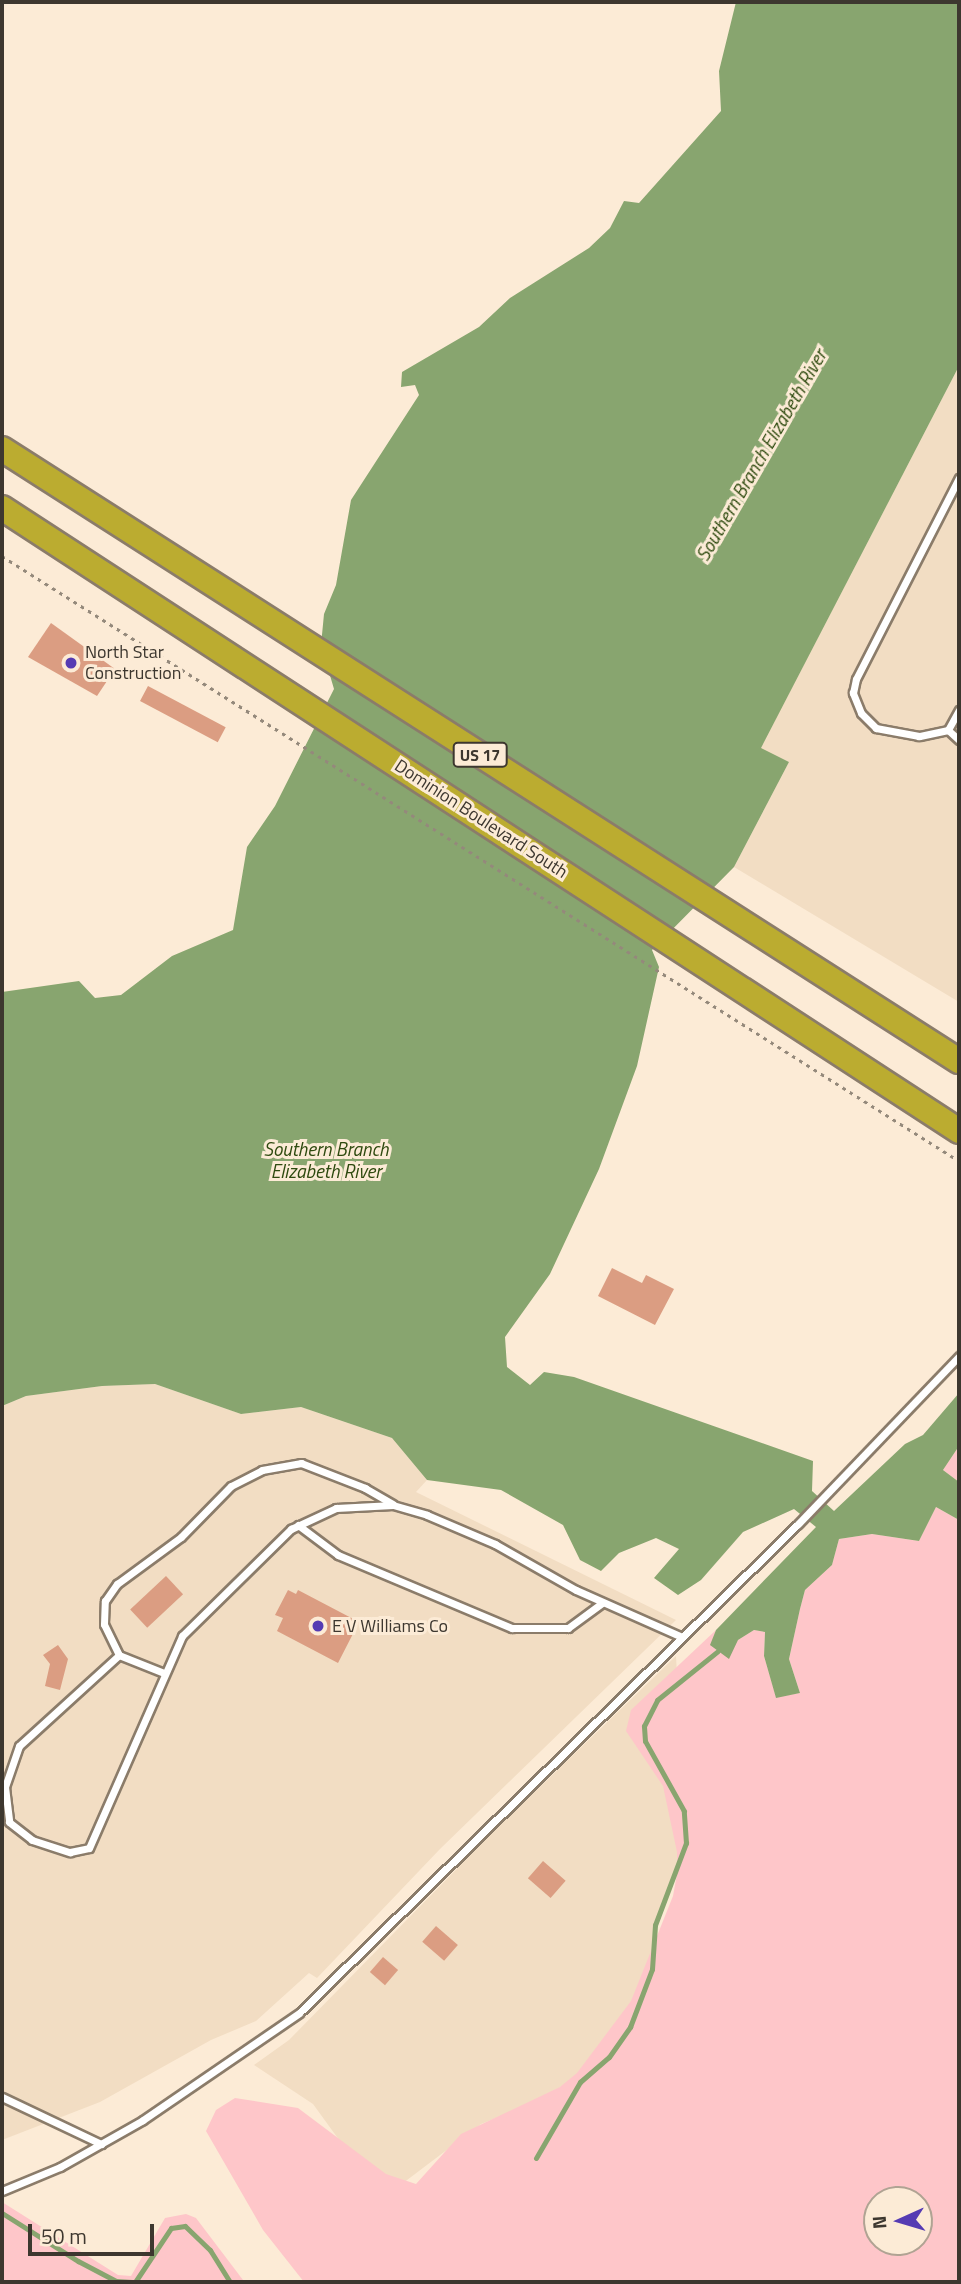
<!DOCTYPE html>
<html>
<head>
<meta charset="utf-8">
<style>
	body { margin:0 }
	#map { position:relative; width:961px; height:2284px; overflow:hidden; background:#fcebd6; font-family:"Titillium Web",sans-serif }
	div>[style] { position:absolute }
	.built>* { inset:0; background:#f2ddc3 }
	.green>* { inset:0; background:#fec6c9 }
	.water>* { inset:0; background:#88a56f }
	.stream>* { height:5px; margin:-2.5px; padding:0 2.5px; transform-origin:2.5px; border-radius:2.5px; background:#88a56f }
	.building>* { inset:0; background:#db9d82; transform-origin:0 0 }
	.path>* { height:2.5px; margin-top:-1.25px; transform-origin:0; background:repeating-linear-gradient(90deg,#94897b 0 3.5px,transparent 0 8.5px) }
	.roads { filter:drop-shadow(2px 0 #8b7c6a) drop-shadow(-2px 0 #8b7c6a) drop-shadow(0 2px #8b7c6a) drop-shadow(0 -2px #8b7c6a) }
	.lane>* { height:7px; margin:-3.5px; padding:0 3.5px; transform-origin:3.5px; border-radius:3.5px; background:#fff }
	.highway>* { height:24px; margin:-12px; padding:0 12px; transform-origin:12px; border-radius:12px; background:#bbac30 }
	.dots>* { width:19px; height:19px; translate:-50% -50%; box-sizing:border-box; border:4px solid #fcebd6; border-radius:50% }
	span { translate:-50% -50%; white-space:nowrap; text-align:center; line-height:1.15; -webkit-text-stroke:6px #fcebd6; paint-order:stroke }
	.shield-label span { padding:2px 5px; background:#fcebd6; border:2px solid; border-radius:5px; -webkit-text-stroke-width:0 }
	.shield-label { font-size:16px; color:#3d372f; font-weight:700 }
	.poi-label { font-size:18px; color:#3d372f }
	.left { translate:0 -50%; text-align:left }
	.street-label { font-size:18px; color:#3d372f }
	.water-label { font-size:19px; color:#2e4a0f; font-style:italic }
	.frame { position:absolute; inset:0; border:4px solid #3d372f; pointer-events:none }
	.north { position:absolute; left:863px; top:2186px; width:70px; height:70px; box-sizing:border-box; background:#fcebd6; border:2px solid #b0a393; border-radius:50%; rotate:266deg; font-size:19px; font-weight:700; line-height:28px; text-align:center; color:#3d372f }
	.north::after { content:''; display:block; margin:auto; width:24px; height:32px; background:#553bb3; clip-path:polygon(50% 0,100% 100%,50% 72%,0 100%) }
	.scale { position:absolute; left:28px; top:2224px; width:126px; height:32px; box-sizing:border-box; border:4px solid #3d372f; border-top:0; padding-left:9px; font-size:21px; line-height:24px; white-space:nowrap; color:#3d372f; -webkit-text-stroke:5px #fcebd6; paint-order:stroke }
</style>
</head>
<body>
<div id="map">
	<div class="built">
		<i style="clip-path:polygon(959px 366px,959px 1002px,734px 867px,789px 762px,760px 749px)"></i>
		<i style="clip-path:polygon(155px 1384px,241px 1414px,301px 1407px,392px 1438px,427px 1480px,416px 1492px,676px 1620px,440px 1849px,317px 1978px,309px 1973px,256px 2021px,211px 2040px,100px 2102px,2px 2140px,2px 1406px,26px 1396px,102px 1386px)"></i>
		<i style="clip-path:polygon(676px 1656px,686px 1843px,656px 1925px,652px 1969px,609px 2057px,536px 2102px,481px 2124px,382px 2199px,313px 2104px,254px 2065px,289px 2040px,493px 1832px)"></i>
	</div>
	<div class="green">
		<i style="clip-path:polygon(959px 1446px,959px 1482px,943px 1470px)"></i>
		<i style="clip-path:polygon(evenodd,936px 1507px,959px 1520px,959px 2282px,304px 2282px,263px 2230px,206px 2131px,216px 2110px,235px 2098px,298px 2108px,386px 2174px,416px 2184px,461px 2134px,560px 2087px,577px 2073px,631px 2001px,673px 1896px,677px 1874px,677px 1852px,663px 1786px,626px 1731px,631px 1710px,716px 1630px,711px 1645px,738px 1640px,754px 1630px,765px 1632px,764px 1656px,776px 1697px,800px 1693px,789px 1659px,800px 1609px,805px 1590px,832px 1565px,839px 1539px,872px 1534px,919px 1541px,936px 1507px,877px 2200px,919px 2200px,919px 2242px,877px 2242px,877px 2200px)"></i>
		<i style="clip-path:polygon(2px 2202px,118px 2275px,131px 2276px,165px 2218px,186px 2214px,196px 2218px,243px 2280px,254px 2282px,2px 2282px)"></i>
	</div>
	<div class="water">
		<i style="clip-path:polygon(736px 2px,959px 2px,959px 366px,761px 748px,789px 762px,734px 867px,652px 950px,659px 967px,637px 1066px,599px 1169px,550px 1274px,505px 1337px,507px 1367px,530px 1385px,544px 1372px,574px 1377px,813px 1461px,812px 1491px,834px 1511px,905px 1444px,923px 1435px,959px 1393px,959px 1446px,943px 1470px,959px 1482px,959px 1520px,936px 1507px,919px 1541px,872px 1534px,839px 1539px,832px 1565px,805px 1590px,800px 1609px,789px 1659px,800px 1693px,776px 1698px,764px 1656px,765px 1632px,754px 1630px,738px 1640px,729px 1659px,710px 1645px,716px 1630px,816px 1527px,794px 1509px,743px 1532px,701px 1580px,678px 1595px,654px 1578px,679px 1549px,656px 1538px,619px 1553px,601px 1571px,580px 1560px,563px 1525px,501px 1490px,427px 1480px,392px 1438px,301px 1407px,241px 1414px,155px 1384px,102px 1386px,26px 1396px,2px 1406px,2px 992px,79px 981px,95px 998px,121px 995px,172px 956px,233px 930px,247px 847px,275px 806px,334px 689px,321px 645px,324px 614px,336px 585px,351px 500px,419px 395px,415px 385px,401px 387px,402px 372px,479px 327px,510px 298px,589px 248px,610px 228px,624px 201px,639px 203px,721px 111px,719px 71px)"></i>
	</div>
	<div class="stream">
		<i style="left:536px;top:2158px;width:88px;rotate:-59.9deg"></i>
		<i style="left:580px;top:2082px;width:38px;rotate:-41deg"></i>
		<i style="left:609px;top:2057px;width:37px;rotate:-55deg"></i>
		<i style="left:630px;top:2027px;width:62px;rotate:-69.2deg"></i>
		<i style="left:652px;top:1969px;width:44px;rotate:-86.1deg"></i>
		<i style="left:655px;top:1925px;width:88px;rotate:-69.3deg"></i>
		<i style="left:686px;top:1843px;width:32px;rotate:-94deg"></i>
		<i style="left:684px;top:1811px;width:80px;rotate:-119.1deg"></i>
		<i style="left:645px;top:1741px;width:15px;rotate:-94deg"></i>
		<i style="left:644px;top:1726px;width:29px;rotate:-63deg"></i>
		<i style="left:657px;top:1700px;width:78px;rotate:-38.8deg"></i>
		<i style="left:2px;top:2213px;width:90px;rotate:32.3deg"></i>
		<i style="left:78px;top:2261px;width:43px;rotate:27.8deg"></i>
		<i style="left:116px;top:2281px;width:16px;rotate:4deg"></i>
		<i style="left:135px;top:2282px;width:65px;rotate:-56.3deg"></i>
		<i style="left:171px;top:2228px;width:14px;rotate:-8deg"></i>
		<i style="left:185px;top:2226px;width:35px;rotate:44deg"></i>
		<i style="left:210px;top:2250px;width:38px;rotate:58deg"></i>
	</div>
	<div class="building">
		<i style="clip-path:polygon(51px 623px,115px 669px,97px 696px,28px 657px)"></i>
		<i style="left:148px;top:686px;width:88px;height:17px;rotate:28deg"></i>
		<i style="clip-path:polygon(612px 1268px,642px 1283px,646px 1275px,674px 1289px,655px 1325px,598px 1296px)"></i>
		<i style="left:166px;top:1576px;width:25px;height:49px;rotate:47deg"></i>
		<i style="clip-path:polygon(288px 1590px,296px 1594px,298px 1590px,359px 1622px,338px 1663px,277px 1631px,283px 1618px,275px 1615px)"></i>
		<i style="clip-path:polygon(58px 1645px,68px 1659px,60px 1690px,45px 1686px,50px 1664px,43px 1655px)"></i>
		<i style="left:543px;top:1861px;width:30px;height:23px;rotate:41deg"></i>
		<i style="left:436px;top:1926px;width:29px;height:21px;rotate:41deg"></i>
		<i style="left:383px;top:1957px;width:20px;height:20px;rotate:41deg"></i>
	</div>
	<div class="path">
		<i style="left:2px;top:556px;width:1132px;rotate:32.3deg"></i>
	</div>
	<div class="roads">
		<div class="lane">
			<i style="left:959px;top:710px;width:23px;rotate:119deg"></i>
			<i style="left:948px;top:730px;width:15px;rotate:42deg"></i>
			<i style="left:948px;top:730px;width:30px;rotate:168deg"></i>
			<i style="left:919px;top:736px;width:44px;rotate:-169.5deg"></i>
			<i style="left:876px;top:728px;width:21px;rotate:-135deg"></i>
			<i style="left:861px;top:713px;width:22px;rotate:-112deg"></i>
			<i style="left:853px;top:693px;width:14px;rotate:-78deg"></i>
			<i style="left:856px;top:679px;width:226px;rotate:-62.9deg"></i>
			<i style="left:298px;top:1525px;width:50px;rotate:36.9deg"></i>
			<i style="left:338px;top:1555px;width:189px;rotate:22.8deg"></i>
			<i style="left:512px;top:1628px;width:56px"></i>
			<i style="left:568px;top:1628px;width:42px;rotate:-36.3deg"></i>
			<i style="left:119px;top:1655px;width:34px;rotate:-116deg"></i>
			<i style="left:104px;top:1624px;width:23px;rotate:-88deg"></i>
			<i style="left:105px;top:1601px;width:21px;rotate:-55deg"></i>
			<i style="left:117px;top:1584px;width:79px;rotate:-36.3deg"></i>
			<i style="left:181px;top:1537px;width:71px;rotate:-45.6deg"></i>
			<i style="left:231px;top:1486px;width:35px;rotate:-27deg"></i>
			<i style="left:262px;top:1470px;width:40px;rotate:-10deg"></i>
			<i style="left:301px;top:1463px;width:69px;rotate:21.3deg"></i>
			<i style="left:365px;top:1488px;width:32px;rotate:30deg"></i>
			<i style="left:164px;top:1673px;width:48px;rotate:-158.2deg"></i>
			<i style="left:119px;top:1655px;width:135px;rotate:137.7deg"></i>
			<i style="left:19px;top:1746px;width:43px;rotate:108.9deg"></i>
			<i style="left:5px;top:1787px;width:35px;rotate:83deg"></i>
			<i style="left:9px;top:1822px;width:29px;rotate:38deg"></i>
			<i style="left:32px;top:1840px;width:40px;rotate:18deg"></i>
			<i style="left:70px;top:1852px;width:19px;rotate:-12deg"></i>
			<i style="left:89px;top:1848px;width:232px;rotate:-66.3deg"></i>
			<i style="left:182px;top:1636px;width:153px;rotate:-44.5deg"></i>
			<i style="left:291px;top:1529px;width:50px;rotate:-25deg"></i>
			<i style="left:336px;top:1508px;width:57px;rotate:-3deg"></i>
			<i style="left:393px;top:1505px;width:35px;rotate:16deg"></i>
			<i style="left:427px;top:1515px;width:74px;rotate:23.1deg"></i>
			<i style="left:495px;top:1544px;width:93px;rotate:29.6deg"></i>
			<i style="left:576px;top:1590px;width:116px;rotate:23.9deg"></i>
			<i style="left:2px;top:2097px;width:110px;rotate:25.4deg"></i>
			<i style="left:2px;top:2191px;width:63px;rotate:-22.5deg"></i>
			<i style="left:60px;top:2167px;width:95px;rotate:-29.5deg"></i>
			<i style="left:143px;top:2120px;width:189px;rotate:-34.4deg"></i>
			<i style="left:299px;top:2013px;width:699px;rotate:-44.42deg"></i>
			<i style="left:798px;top:1524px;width:233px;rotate:-46.2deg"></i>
		</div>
		<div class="highway">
			<i style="left:2px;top:449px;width:1136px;rotate:32.6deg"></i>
			<i style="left:2px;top:508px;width:1142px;rotate:33.06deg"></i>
		</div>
	</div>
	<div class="dots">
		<i style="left:71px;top:663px;background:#553bb3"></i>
		<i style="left:318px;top:1626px;background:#553bb3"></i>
	</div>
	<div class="shield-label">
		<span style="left:480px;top:755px">US 17</span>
	</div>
	<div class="poi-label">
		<span class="left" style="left:85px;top:663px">North Star<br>Construction</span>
		<span class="left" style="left:332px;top:1626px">E V Williams Co</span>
	</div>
	<div class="street-label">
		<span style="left:481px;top:819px;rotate:33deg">Dominion Boulevard South</span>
	</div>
	<div class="water-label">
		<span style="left:761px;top:455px;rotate:-60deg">Southern Branch Elizabeth River</span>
		<span style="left:326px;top:1160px">Southern Branch<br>Elizabeth River</span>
	</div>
	<div class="frame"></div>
	<div class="north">N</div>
	<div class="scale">50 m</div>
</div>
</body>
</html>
